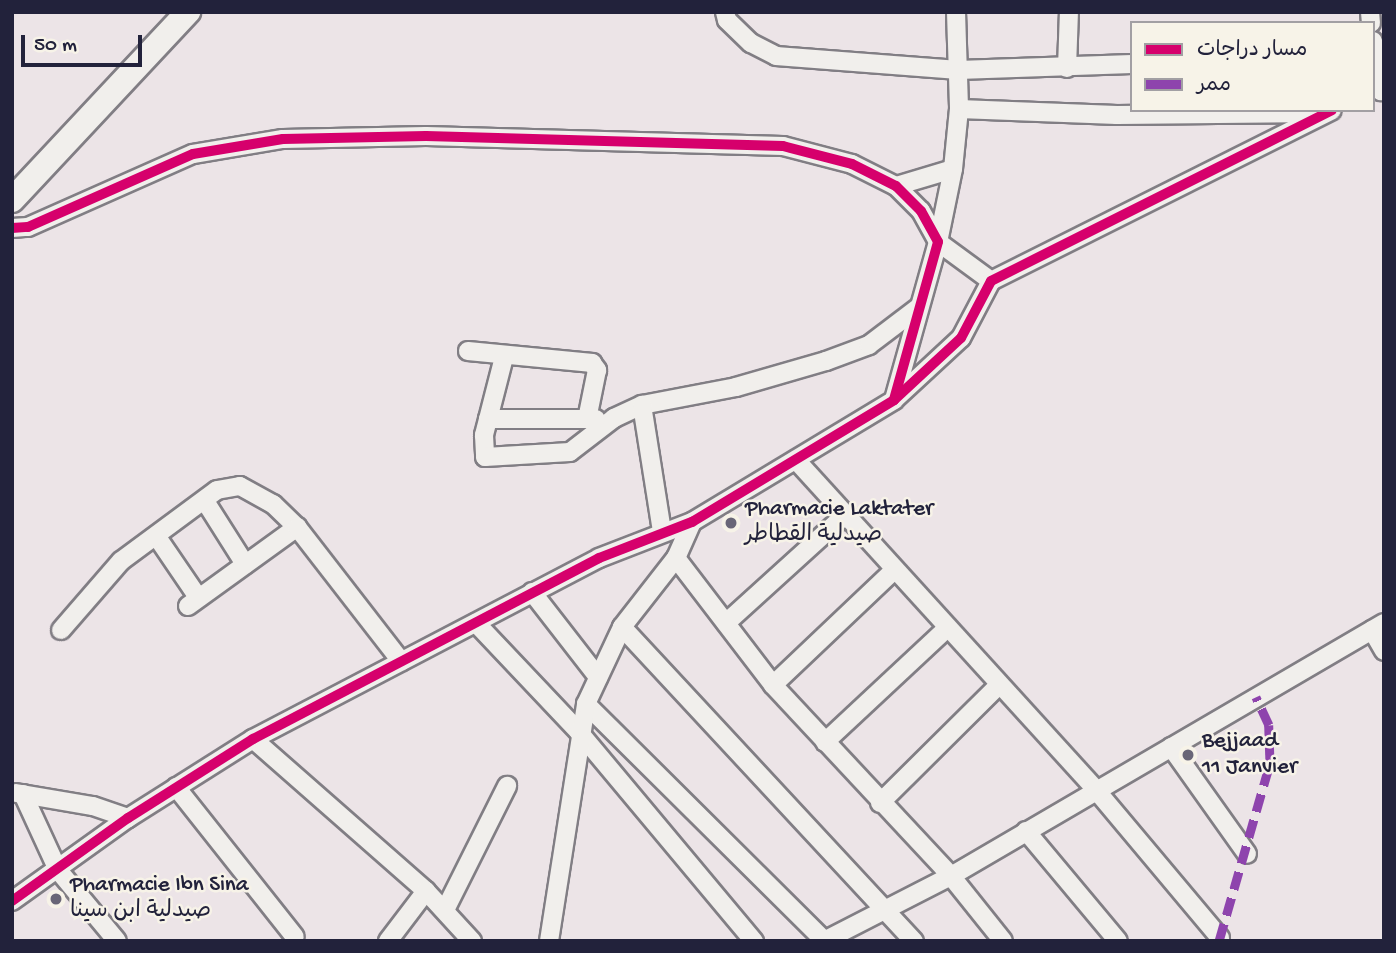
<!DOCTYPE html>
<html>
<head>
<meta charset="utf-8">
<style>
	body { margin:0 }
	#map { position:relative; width:1396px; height:953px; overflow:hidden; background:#ece4e7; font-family:"Gochi Hand","Playpen Sans Arabic",sans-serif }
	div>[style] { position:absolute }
	.roads { filter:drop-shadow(2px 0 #817e84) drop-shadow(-2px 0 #817e84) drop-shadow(0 2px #817e84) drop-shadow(0 -2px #817e84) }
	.street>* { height:18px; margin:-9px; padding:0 9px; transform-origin:9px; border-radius:9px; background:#f1efec }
	.secondary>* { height:24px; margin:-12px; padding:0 12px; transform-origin:12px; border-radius:12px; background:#f1efec }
	.quiet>* { height:9px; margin-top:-4.5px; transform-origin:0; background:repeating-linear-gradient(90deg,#8e44ad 0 18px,transparent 0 27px) }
	.cycleway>* { height:10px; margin:-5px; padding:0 5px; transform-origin:5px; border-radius:5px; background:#d6006c }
	.dots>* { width:19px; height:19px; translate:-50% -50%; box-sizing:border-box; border:4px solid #f7f3e8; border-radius:50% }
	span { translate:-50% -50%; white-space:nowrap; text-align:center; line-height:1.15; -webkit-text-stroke:5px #f7f3e8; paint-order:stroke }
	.poi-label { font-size:23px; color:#22223b }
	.left { translate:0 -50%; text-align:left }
	.frame { position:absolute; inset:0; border:14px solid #22223b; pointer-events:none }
	.legend { position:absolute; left:1130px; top:21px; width:245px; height:91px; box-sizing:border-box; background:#f7f3e8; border:2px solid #a29fa3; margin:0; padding:9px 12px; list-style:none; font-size:21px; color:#22223b }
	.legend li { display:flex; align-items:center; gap:14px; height:35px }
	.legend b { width:35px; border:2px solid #a29fa3 }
	.scale { position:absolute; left:21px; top:35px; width:121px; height:32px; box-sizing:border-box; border:4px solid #22223b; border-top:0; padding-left:9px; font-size:21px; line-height:24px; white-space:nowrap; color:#22223b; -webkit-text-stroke:5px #f7f3e8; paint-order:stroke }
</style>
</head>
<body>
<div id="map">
	<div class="roads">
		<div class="street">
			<i style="left:725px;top:12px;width:8px;rotate:76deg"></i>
			<i style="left:727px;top:20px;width:33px;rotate:44deg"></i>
			<i style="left:751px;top:43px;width:28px;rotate:27deg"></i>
			<i style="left:776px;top:56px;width:183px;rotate:4.4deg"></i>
			<i style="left:958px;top:70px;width:174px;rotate:-2deg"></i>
			<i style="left:956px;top:12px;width:97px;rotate:88.2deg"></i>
			<i style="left:959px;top:109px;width:60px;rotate:95.7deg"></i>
			<i style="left:953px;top:169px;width:75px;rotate:101.6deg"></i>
			<i style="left:938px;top:242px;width:66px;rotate:36.3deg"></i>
			<i style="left:1370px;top:12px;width:11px;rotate:85deg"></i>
			<i style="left:1373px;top:41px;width:51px;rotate:80.9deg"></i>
			<i style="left:1067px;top:68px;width:56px;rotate:-88deg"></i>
			<i style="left:959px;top:109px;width:158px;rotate:2.2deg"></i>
			<i style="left:1117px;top:115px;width:202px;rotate:-0.6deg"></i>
			<i style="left:896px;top:186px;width:59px;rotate:-16.6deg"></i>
			<i style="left:12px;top:228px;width:16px;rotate:-4deg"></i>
			<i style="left:28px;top:227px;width:180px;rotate:-23.9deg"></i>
			<i style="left:193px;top:154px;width:91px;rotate:-9.5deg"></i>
			<i style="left:283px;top:139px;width:143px;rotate:-1.2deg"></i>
			<i style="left:426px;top:136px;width:357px;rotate:1.6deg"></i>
			<i style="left:783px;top:146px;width:71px;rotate:14.6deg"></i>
			<i style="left:852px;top:164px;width:49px;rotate:26.6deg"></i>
			<i style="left:896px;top:186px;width:35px;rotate:45deg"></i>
			<i style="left:921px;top:211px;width:35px;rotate:61deg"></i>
			<i style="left:938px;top:242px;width:164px;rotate:105.6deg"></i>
			<i style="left:468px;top:351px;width:125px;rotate:5.5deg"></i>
			<i style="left:592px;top:363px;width:9px;rotate:54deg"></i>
			<i style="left:597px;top:370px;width:50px;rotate:101.5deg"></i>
			<i style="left:504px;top:357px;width:81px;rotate:104.4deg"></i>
			<i style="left:484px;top:435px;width:22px;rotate:87deg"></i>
			<i style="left:485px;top:457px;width:85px;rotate:-3.4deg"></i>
			<i style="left:570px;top:452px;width:56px;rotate:-37.7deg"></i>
			<i style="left:614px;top:418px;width:31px;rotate:-25deg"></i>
			<i style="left:642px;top:405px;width:96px;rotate:-10.8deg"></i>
			<i style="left:736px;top:387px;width:94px;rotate:-16.1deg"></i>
			<i style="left:826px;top:361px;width:46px;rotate:-20.4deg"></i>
			<i style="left:869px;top:345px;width:63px;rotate:-37.2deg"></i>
			<i style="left:642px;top:405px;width:128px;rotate:81deg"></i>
			<i style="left:488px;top:419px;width:108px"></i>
			<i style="left:796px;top:460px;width:446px;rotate:47.7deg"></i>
			<i style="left:1096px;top:790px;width:193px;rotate:50deg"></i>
			<i style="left:205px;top:501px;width:75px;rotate:57.6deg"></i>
			<i style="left:157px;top:537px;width:73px;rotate:55.7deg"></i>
			<i style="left:676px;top:558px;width:160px;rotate:52.6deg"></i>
			<i style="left:773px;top:685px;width:261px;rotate:47deg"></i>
			<i style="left:951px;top:876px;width:83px;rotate:51.3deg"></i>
			<i style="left:532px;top:592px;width:108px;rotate:52.2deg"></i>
			<i style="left:188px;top:606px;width:135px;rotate:-35.9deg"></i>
			<i style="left:476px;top:623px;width:150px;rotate:46.6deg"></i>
			<i style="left:579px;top:732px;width:273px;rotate:50.1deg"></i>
			<i style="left:726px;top:623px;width:162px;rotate:-42.2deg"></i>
			<i style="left:622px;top:627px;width:429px;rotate:47.1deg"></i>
			<i style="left:61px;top:630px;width:91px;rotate:-49deg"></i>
			<i style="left:121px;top:561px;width:119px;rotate:-36.5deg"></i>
			<i style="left:217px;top:490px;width:23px;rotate:-10deg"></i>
			<i style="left:240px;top:486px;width:38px;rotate:29deg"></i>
			<i style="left:273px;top:504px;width:33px;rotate:44deg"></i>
			<i style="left:297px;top:527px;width:170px;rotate:52.2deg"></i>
			<i style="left:1372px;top:630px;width:24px;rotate:60deg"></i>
			<i style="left:773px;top:685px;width:166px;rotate:-43.5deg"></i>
			<i style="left:586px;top:704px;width:337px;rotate:44.8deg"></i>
			<i style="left:253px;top:739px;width:230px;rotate:41.3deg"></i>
			<i style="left:426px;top:891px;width:68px;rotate:47.4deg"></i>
			<i style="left:825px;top:742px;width:166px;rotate:-43deg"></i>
			<i style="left:1171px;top:747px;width:131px;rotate:54.6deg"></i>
			<i style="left:176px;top:787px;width:191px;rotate:51.6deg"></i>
			<i style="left:16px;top:793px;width:78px;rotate:9.6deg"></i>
			<i style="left:93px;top:806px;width:37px;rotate:19deg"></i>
			<i style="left:23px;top:794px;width:84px;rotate:65.3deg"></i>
			<i style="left:58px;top:870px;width:92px;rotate:50.3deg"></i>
			<i style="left:880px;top:803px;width:166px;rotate:-44.8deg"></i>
			<i style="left:1026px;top:831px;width:143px;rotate:50.1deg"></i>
			<i style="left:12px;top:901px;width:143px;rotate:-35.6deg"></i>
			<i style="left:128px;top:818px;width:148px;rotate:-32.3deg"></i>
			<i style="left:253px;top:739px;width:390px;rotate:-27.6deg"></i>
			<i style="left:599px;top:558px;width:100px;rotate:-21.2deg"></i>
			<i style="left:692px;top:522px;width:236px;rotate:-31.1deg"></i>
			<i style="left:894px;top:400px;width:91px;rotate:-42.8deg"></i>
			<i style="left:961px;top:338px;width:64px;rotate:-62.2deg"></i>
			<i style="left:991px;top:281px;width:381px;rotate:-26.6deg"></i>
			<i style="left:445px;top:910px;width:139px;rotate:-63.4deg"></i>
			<i style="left:388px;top:941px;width:63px;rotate:-52.8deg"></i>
			<i style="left:549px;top:941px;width:240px;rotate:-81.1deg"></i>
			<i style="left:586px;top:704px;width:85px;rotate:-64.9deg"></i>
			<i style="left:622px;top:627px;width:88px;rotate:-52deg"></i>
			<i style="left:676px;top:558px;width:39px;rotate:-66deg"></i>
			<i style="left:824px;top:941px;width:143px;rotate:-27.1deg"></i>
			<i style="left:951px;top:876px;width:501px;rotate:-30.3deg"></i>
		</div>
		<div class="secondary">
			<i style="left:12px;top:200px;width:258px;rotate:-46.9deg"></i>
		</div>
	</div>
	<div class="quiet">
		<i style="left:1219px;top:941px;width:185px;rotate:-74deg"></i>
		<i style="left:1270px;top:763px;width:38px;rotate:-92deg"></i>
		<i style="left:1269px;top:725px;width:31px;rotate:-115deg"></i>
	</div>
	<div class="cycleway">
		<i style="left:12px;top:228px;width:16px;rotate:-4deg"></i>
		<i style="left:28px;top:227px;width:180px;rotate:-23.9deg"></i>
		<i style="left:193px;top:154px;width:91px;rotate:-9.5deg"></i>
		<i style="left:283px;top:139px;width:143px;rotate:-1.2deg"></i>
		<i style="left:426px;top:136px;width:357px;rotate:1.6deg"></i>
		<i style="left:783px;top:146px;width:71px;rotate:14.6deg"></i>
		<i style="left:852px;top:164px;width:49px;rotate:26.6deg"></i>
		<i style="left:896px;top:186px;width:35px;rotate:45deg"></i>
		<i style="left:921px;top:211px;width:35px;rotate:61deg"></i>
		<i style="left:938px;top:242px;width:164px;rotate:105.6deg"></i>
		<i style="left:12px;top:901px;width:143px;rotate:-35.6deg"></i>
		<i style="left:128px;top:818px;width:148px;rotate:-32.3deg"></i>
		<i style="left:253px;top:739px;width:390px;rotate:-27.6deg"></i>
		<i style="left:599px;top:558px;width:100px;rotate:-21.2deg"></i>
		<i style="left:692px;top:522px;width:236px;rotate:-31.1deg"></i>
		<i style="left:894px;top:400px;width:91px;rotate:-42.8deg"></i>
		<i style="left:961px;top:338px;width:64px;rotate:-62.2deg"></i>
		<i style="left:991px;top:281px;width:381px;rotate:-26.6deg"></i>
	</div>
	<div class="dots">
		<i style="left:731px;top:523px;background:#696677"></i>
		<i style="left:1188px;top:755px;background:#696677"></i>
		<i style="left:56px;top:899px;background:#696677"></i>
	</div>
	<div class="poi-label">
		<span class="left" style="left:745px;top:523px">Pharmacie Laktater<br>صيدلية القطاطر</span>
		<span class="left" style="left:1202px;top:755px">Bejjaad<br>11 Janvier</span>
		<span class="left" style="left:70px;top:899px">Pharmacie Ibn Sina<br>صيدلية ابن سينا</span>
	</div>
	<div class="frame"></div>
	<ul class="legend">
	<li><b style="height:9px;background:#d6006c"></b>مسار دراجات</li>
	<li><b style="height:9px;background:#8e44ad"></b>ممر</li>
	</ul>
	<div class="scale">50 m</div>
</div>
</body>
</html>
